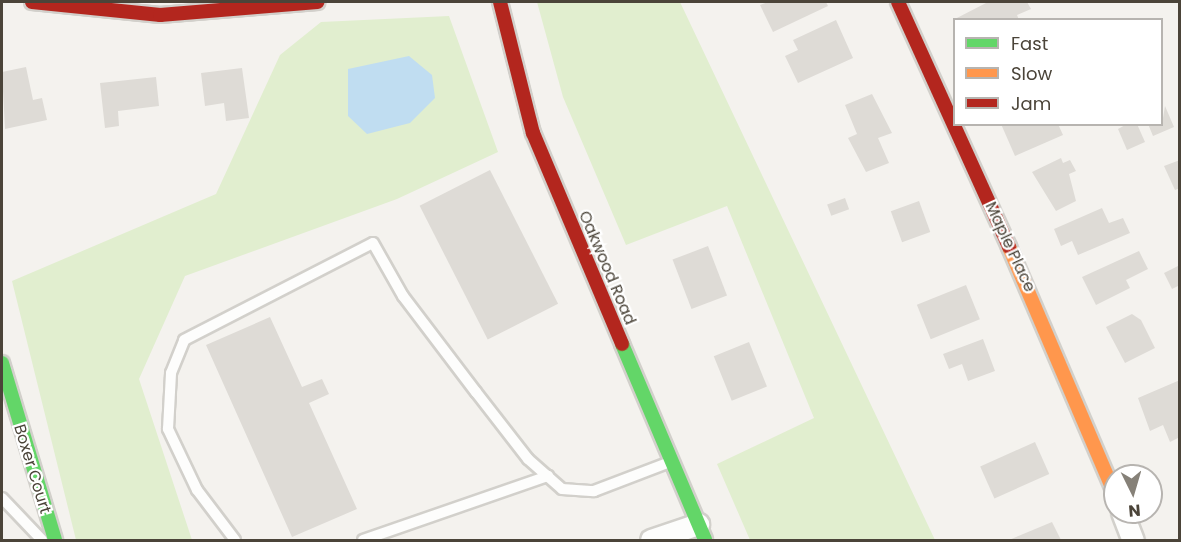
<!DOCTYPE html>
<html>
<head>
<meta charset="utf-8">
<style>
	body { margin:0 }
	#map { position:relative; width:1181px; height:542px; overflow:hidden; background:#f4f2ee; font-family:Poppins,sans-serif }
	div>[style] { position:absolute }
	.green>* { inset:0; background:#e1eecf }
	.water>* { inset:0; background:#c0ddf1 }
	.building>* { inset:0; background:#dedbd6; transform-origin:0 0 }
	.roads { filter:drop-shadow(2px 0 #d2d0cb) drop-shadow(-2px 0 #d2d0cb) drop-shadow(0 2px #d2d0cb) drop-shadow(0 -2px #d2d0cb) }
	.lane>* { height:10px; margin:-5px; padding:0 5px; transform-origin:5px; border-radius:5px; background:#fdfdfc }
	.street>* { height:21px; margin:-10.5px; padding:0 10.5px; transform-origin:10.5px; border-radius:10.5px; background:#fdfdfc }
	.fast>* { height:14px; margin:-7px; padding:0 7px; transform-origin:7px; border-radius:7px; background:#63d668 }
	.slow>* { height:14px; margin:-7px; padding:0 7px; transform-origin:7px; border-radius:7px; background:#ff974d }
	.jam>* { height:14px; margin:-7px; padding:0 7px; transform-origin:7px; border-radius:7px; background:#b3261e }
	span { translate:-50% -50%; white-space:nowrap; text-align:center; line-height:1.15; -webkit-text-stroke:4.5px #fff; paint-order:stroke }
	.street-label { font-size:16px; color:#4b4439 }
	.frame { position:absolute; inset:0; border:3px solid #4b4439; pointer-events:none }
	.legend { position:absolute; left:953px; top:18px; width:210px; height:108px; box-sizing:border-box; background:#fff; border:2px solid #b7b4b0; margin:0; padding:8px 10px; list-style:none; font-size:18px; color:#4b4439 }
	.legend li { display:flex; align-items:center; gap:12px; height:30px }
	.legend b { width:30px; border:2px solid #b7b4b0 }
	.north { position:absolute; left:1103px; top:464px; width:60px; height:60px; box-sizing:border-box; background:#fff; border:2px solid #b7b4b0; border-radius:50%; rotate:175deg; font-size:16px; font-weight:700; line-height:24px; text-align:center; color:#4b4439 }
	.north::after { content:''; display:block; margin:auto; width:21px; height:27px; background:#868178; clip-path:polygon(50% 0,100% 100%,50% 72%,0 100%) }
</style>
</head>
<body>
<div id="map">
	<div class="green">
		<i style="clip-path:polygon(537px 2px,680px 2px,935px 540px,750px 540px,717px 464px,814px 418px,727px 206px,626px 245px,563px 97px)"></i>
		<i style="clip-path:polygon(449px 16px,498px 152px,397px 199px,185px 276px,139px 379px,192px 540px,76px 540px,12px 281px,216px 194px,280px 55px,321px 22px)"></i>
	</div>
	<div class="water">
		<i style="clip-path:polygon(409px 56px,432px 75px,435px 98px,410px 123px,367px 134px,348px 116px,348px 69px)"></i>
	</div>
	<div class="building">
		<i style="clip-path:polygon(768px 2px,826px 2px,828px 6px,773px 32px,760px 5px)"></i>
		<i style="clip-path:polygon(988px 2px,1027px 2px,1031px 9px,1017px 15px,1019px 20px,953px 20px)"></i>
		<i style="clip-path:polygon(836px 20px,853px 58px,798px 83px,785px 56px,798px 50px,793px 40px)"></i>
		<i style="clip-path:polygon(26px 67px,33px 100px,42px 98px,47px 120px,5px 129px,2px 72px)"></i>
		<i style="clip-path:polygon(242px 68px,249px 118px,226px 121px,224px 103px,205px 106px,201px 73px)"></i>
		<i style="clip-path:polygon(156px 77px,159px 106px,118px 111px,119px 126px,105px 128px,100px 83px)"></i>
		<i style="clip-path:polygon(872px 94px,892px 133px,878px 138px,889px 163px,866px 172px,848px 138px,857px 134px,845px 105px)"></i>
		<i style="clip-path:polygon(1165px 106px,1174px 127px,1153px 136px,1148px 124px,1162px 124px)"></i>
		<i style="clip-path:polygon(1001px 124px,1058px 124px,1063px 135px,1015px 156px)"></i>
		<i style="clip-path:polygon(1127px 124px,1137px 124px,1145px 142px,1127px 150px,1118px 129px)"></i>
		<i style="clip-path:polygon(1061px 158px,1063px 163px,1070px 160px,1076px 171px,1069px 174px,1076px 201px,1056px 211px,1032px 172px)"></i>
		<i style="clip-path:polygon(1180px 160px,1180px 188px,1175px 190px,1164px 166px)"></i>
		<i style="left:490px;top:170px;width:150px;height:79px;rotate:63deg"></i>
		<i style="left:845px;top:198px;width:12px;height:19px;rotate:70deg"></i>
		<i style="left:919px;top:201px;width:33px;height:30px;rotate:70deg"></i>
		<i style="clip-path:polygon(1102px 208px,1109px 223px,1123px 218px,1130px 233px,1078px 255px,1072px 241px,1061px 246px,1054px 229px)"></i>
		<i style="left:708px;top:246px;width:53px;height:38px;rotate:69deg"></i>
		<i style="clip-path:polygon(1139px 251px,1148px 269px,1126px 280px,1130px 288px,1096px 305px,1082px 277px)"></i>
		<i style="clip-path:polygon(1180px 265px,1180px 285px,1172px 289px,1164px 273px)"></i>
		<i style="left:966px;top:285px;width:37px;height:53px;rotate:68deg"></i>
		<i style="clip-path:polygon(1132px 314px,1141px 320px,1155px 348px,1125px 363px,1106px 327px)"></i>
		<i style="clip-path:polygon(270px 317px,302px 387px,322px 379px,329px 394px,309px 403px,357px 509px,292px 537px,206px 345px)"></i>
		<i style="clip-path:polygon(983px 339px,995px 371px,968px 381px,962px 364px,949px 369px,943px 354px)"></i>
		<i style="left:749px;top:342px;width:48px;height:38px;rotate:68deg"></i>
		<i style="clip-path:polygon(1180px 380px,1180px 437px,1170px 442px,1163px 425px,1150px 431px,1138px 398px)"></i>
		<i style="left:1035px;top:442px;width:35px;height:60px;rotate:66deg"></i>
		<i style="clip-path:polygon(1052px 522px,1061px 540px,1009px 540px)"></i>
	</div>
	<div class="roads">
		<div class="lane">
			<i style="left:2px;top:498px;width:58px;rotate:46.4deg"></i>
			<i style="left:235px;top:540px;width:63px;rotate:-127.2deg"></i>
			<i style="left:197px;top:490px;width:68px;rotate:-115.4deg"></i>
			<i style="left:168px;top:429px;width:56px;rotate:-86.9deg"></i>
			<i style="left:171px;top:373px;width:35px;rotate:-68deg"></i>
			<i style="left:184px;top:340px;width:212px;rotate:-27.2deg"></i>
			<i style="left:373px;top:243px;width:61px;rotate:60.5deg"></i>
			<i style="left:403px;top:296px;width:121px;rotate:52.8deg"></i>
			<i style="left:476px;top:392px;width:85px;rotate:52.2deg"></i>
			<i style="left:528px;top:459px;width:45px;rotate:41.4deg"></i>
			<i style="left:562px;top:489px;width:32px;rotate:4deg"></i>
			<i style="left:594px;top:491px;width:81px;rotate:-20.9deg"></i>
			<i style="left:363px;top:540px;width:196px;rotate:-19.1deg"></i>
		</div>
		<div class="street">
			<i style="left:1122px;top:512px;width:30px;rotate:69deg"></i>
			<i style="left:651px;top:540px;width:50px;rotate:-18.8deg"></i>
		</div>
		<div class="fast">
			<i style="left:622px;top:344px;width:213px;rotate:67deg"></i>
			<i style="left:2px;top:363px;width:185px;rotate:73.3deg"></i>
		</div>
		<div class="slow">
			<i style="left:1009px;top:247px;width:269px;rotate:66.8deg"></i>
		</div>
		<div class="jam">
			<i style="left:32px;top:2px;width:129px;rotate:5.8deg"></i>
			<i style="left:160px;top:15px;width:158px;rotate:-4.7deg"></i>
			<i style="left:500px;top:2px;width:135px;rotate:75.9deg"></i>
			<i style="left:533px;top:133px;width:229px;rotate:67.1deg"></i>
			<i style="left:898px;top:2px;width:269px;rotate:65.6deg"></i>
		</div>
	</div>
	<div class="street-label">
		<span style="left:1010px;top:247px;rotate:65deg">Maple Place</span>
		<span style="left:607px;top:268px;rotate:67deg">Oakwood Road</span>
		<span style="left:32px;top:469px;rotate:73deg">Boxer Court</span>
	</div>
	<div class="frame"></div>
	<ul class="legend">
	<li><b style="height:8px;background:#63d668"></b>Fast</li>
	<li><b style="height:8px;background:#ff974d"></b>Slow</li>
	<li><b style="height:8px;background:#b3261e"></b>Jam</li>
	</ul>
	<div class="north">N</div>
</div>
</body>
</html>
